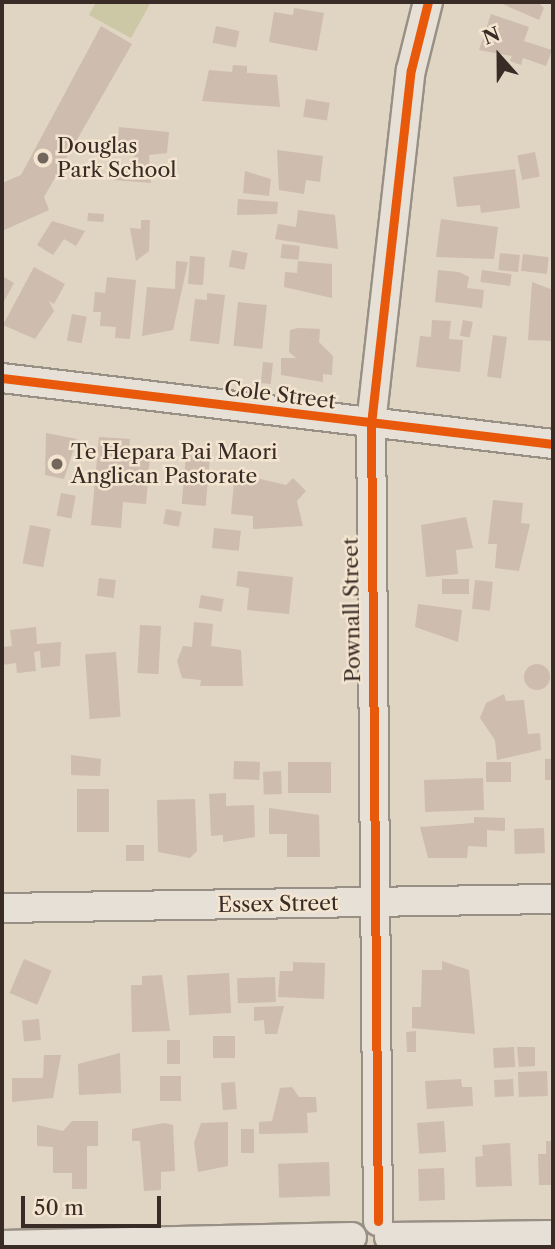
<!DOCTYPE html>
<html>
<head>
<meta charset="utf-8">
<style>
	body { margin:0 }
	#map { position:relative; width:555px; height:1249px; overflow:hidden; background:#e0d4c2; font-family:"Libre Caslon Text",serif }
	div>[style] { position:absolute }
	.green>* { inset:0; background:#ccc7a4 }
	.building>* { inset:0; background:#cebcaf; transform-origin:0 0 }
	.round { border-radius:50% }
	.roads { filter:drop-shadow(2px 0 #989085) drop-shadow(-2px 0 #989085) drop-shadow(0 2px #989085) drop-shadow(0 -2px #989085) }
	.minor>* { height:28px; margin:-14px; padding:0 14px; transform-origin:14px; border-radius:14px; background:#e6e0d7 }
	.cycleway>* { height:9px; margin:-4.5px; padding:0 4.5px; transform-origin:4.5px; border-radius:4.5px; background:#e8590c }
	.dots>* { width:19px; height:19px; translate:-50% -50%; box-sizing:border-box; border:4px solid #f3e5cf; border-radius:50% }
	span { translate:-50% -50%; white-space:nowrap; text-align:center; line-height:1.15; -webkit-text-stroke:5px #f3e5cf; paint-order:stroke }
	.poi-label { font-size:21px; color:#392c27 }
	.left { translate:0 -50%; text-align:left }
	.street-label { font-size:21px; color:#392c27 }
	.frame { position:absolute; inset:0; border:4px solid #392c27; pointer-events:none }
	.north { position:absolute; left:464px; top:21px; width:70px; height:70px; -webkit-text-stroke:5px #f3e5cf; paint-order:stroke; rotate:339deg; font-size:19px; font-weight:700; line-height:28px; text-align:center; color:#392c27 }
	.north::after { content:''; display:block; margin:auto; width:24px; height:32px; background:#392c27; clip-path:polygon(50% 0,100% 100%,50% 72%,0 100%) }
	.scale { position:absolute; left:21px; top:1196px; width:140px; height:32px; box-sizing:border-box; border:4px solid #392c27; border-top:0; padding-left:9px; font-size:21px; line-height:24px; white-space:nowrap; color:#392c27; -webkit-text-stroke:5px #f3e5cf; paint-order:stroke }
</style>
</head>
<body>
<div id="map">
	<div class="green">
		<i style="clip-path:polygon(96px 2px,151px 2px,131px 38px,89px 15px)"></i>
	</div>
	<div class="building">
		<i style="clip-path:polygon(498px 2px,538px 2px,544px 8px,539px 20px)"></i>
		<i style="clip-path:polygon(294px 8px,324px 13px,317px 51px,269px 42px,274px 12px,293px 15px)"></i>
		<i style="clip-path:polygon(491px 14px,529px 27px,524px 41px,552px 50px,546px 66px,523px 58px,521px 65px,510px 61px,512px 56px,479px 50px)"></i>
		<i style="clip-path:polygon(101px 26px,132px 44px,44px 197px,49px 210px,2px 231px,2px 183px,21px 175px)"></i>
		<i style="left:216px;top:26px;width:24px;height:17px;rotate:12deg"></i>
		<i style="clip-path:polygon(233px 65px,247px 66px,247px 73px,277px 75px,280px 107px,202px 101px,209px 70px,232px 72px)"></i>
		<i style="left:306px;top:99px;width:24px;height:18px;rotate:9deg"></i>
		<i style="clip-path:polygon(119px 127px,169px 132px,167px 153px,149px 155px,151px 183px,114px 180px,115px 165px,128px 166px,137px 153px,117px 151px)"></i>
		<i style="clip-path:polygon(277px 150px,323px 156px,320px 182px,306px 180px,304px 194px,279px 190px)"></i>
		<i style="left:535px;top:152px;width:25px;height:18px;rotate:79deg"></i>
		<i style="clip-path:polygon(515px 169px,520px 208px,481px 213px,480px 205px,457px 207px,453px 177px)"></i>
		<i style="clip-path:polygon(245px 171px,271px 179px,269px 196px,243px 193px)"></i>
		<i style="clip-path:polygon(238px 199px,278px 202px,277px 214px,237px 215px)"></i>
		<i style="clip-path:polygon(298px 210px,335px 215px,338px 249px,275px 239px,278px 224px,296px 227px)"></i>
		<i style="left:88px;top:213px;width:16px;height:8px;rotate:4deg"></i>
		<i style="clip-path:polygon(441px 219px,498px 227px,494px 259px,436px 257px)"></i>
		<i style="clip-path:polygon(141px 220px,150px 220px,149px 251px,136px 261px,130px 228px,141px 229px)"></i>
		<i style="clip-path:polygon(52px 221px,85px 231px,76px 246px,64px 239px,53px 255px,37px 245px)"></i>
		<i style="left:282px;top:244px;width:18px;height:14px;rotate:6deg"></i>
		<i style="left:232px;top:250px;width:16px;height:17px;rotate:11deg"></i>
		<i style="left:500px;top:253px;width:20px;height:17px;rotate:6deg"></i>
		<i style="left:523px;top:254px;width:26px;height:17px;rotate:7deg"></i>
		<i style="left:190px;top:256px;width:15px;height:28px;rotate:4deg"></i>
		<i style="clip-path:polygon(176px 261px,188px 262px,173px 330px,142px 336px,147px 287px,175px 289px)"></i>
		<i style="clip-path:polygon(298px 261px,332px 264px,332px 298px,284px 287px,285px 272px,297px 273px)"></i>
		<i style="clip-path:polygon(34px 267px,65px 284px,54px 304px,49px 301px,54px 311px,35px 339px,3px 325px)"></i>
		<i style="clip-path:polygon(438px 270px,459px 272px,469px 277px,467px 288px,484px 290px,482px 308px,435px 302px)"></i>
		<i style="left:482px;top:270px;width:30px;height:12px;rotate:8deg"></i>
		<i style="clip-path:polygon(2px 276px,14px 283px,2px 305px)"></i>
		<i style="clip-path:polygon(107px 277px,136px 280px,130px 339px,115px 338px,116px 327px,100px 326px,101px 312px,93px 312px,95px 292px,105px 293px)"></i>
		<i style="clip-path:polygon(532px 282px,553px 290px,553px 341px,528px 340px)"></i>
		<i style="clip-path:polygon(207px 293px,225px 295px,219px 344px,190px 341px,195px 299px,207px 300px)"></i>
		<i style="left:238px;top:302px;width:29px;height:44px;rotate:6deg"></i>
		<i style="left:72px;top:314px;width:15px;height:27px;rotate:11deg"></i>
		<i style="clip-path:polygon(432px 320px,451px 321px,449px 339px,463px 340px,460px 372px,416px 367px,420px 336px,431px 337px)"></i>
		<i style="left:463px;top:320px;width:10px;height:16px;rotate:11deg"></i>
		<i style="clip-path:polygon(298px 328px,320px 329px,319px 342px,333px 356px,332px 375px,323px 374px,323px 382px,281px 375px,281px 358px,296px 358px,289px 352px,290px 330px)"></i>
		<i style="left:493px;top:335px;width:14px;height:42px;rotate:8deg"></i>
		<i style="left:263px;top:362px;width:10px;height:21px;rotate:6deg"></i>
		<i style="clip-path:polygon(46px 433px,77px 439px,64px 479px,45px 475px)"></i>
		<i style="clip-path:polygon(99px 437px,130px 439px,128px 455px,150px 457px,146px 504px,123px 502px,121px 528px,91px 525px)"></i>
		<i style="left:186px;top:455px;width:24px;height:49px;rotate:5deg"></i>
		<i style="clip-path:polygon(235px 473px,286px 485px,293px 478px,306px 491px,297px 501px,303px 526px,253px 529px,253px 516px,231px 514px)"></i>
		<i style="left:61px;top:493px;width:15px;height:23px;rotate:11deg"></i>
		<i style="clip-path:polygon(493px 500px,523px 503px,521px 523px,530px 524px,519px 571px,495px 568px,497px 544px,488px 544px)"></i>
		<i style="left:166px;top:509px;width:16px;height:15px;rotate:11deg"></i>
		<i style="clip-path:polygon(466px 517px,473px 548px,456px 550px,458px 574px,426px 577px,421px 525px)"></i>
		<i style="left:30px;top:525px;width:21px;height:39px;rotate:11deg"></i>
		<i style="left:214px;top:528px;width:27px;height:20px;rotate:6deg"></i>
		<i style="clip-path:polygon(238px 571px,293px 577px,289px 614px,247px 610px,249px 588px,236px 586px)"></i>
		<i style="left:99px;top:578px;width:17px;height:18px;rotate:7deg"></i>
		<i style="left:442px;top:579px;width:27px;height:15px"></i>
		<i style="left:475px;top:580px;width:18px;height:29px;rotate:6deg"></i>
		<i style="left:201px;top:595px;width:23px;height:13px;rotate:10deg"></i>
		<i style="clip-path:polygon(418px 604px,462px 610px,458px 642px,415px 627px)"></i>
		<i style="clip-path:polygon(194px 622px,213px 624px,211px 646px,241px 650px,243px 686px,200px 686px,201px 680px,182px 678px,177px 661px,183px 646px,192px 647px)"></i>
		<i style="left:140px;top:625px;width:21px;height:48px;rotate:3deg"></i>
		<i style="clip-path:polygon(36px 627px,37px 644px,61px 642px,60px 666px,41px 668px,40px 651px,34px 652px,36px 671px,17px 673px,16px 663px,2px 665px,2px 647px,12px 646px,10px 630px)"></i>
		<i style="left:116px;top:652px;width:65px;height:31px;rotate:86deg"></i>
		<i class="round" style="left:524px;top:664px;width:26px;height:26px"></i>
		<i style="clip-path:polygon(504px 694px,506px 701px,524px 700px,528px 734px,540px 733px,541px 750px,497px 760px,495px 740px,480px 718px,486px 703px)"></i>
		<i style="clip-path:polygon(71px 755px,101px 759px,100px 776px,71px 775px)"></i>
		<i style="left:545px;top:759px;width:8px;height:21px"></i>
		<i style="left:234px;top:761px;width:26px;height:18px;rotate:2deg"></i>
		<i style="left:288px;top:762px;width:43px;height:31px"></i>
		<i style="left:486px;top:762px;width:25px;height:20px"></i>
		<i style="left:281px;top:771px;width:23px;height:18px;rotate:88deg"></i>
		<i style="left:483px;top:778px;width:32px;height:59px;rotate:88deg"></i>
		<i style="left:77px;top:789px;width:32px;height:43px"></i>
		<i style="clip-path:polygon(226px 793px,226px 806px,254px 805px,255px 837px,223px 842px,223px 835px,211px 836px,209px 794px)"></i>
		<i style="clip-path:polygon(195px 799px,197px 851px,190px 858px,158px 852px,157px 800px)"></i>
		<i style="clip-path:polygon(269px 808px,319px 815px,320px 857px,287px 857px,287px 834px,269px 834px)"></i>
		<i style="clip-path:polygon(474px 817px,505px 818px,505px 831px,487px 830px,487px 847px,468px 846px,467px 858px,428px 858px,420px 827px,474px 823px)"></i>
		<i style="left:544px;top:828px;width:25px;height:30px;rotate:88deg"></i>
		<i style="left:126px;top:845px;width:18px;height:16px"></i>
		<i style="left:24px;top:959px;width:30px;height:37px;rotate:23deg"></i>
		<i style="clip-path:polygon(442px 961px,469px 970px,475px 1034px,412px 1028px,412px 1007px,421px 1007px,422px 970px,442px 970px)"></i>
		<i style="clip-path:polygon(293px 962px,325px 963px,324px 999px,278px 997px,280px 971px,293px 971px)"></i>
		<i style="left:229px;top:973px;width:40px;height:42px;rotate:87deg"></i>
		<i style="clip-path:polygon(162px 975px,170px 1031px,132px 1032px,131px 985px,142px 985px,142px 976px)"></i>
		<i style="left:275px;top:977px;width:25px;height:38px;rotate:88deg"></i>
		<i style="clip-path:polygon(284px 1006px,277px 1034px,265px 1034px,264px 1020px,254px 1021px,254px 1007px)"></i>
		<i style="left:39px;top:1019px;width:21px;height:17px;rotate:85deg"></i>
		<i style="clip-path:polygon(416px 1031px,416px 1052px,407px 1052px,406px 1032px)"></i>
		<i style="left:213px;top:1036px;width:22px;height:22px"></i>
		<i style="left:180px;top:1040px;width:24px;height:13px;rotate:90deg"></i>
		<i style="left:514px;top:1047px;width:20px;height:21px;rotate:87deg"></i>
		<i style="clip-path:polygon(517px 1047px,535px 1047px,535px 1066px,519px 1067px)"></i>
		<i style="clip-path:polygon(120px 1053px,121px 1093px,79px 1095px,78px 1064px)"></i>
		<i style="clip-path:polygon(44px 1055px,61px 1055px,53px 1098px,12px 1102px,12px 1078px,43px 1078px)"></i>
		<i style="left:547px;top:1071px;width:25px;height:29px;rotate:88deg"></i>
		<i style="left:160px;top:1076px;width:21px;height:25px"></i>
		<i style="clip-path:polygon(461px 1079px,462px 1087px,472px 1087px,473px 1106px,427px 1109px,425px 1081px)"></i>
		<i style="left:513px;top:1079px;width:17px;height:19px;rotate:87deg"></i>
		<i style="left:235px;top:1082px;width:27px;height:14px;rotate:86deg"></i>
		<i style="clip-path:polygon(292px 1087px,299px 1097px,316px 1097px,317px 1112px,307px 1113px,308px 1133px,259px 1134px,259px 1122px,272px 1121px,280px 1088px)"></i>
		<i style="clip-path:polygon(72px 1121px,98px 1121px,98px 1146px,87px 1146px,87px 1189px,72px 1189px,72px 1173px,53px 1173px,53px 1147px,37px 1146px,37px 1125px,63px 1131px)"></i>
		<i style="left:444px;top:1121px;width:31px;height:27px;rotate:86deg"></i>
		<i style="clip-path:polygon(228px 1122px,228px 1166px,198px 1172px,194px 1143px,201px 1123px)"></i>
		<i style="clip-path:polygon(164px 1123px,173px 1125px,175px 1171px,161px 1172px,161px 1190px,144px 1191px,140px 1141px,132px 1141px,132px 1129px)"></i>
		<i style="left:241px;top:1129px;width:13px;height:24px"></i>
		<i style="clip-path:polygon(546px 1141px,553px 1141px,553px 1185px,539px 1185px,538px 1154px,546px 1154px)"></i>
		<i style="clip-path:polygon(510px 1143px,512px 1186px,476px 1187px,475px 1157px,483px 1156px,482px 1145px)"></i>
		<i style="left:329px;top:1162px;width:34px;height:51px;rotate:88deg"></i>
		<i style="left:444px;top:1168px;width:32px;height:26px;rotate:88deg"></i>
	</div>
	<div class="roads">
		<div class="minor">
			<i style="left:2px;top:378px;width:555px;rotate:6.83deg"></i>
			<i style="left:2px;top:908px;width:551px;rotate:-0.94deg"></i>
			<i style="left:378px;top:1221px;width:797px;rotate:-90.5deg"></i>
			<i style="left:371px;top:424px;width:356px;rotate:-83.6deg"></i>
			<i style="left:411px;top:70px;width:70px;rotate:-76deg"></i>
			<i style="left:389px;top:1237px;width:164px;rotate:-0.7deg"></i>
			<i style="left:2px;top:1245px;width:350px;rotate:-1.3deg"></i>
		</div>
	</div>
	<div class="cycleway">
		<i style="left:2px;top:378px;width:555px;rotate:6.83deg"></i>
		<i style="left:378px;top:1221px;width:797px;rotate:-90.5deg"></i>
		<i style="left:371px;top:424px;width:356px;rotate:-83.6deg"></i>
		<i style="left:411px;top:70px;width:70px;rotate:-76deg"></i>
	</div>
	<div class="dots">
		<i style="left:43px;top:158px;background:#73675d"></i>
		<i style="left:57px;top:464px;background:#73675d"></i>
	</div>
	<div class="poi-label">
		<span class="left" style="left:57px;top:158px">Douglas<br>Park School</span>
		<span class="left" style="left:71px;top:464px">Te Hepara Pai Maori<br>Anglican Pastorate</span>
	</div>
	<div class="street-label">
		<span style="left:280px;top:395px;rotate:7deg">Cole Street</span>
		<span style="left:352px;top:610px;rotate:-91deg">Pownall Street</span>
		<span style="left:278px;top:904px;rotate:-1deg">Essex Street</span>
	</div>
	<div class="frame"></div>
	<div class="north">N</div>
	<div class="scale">50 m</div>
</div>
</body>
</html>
